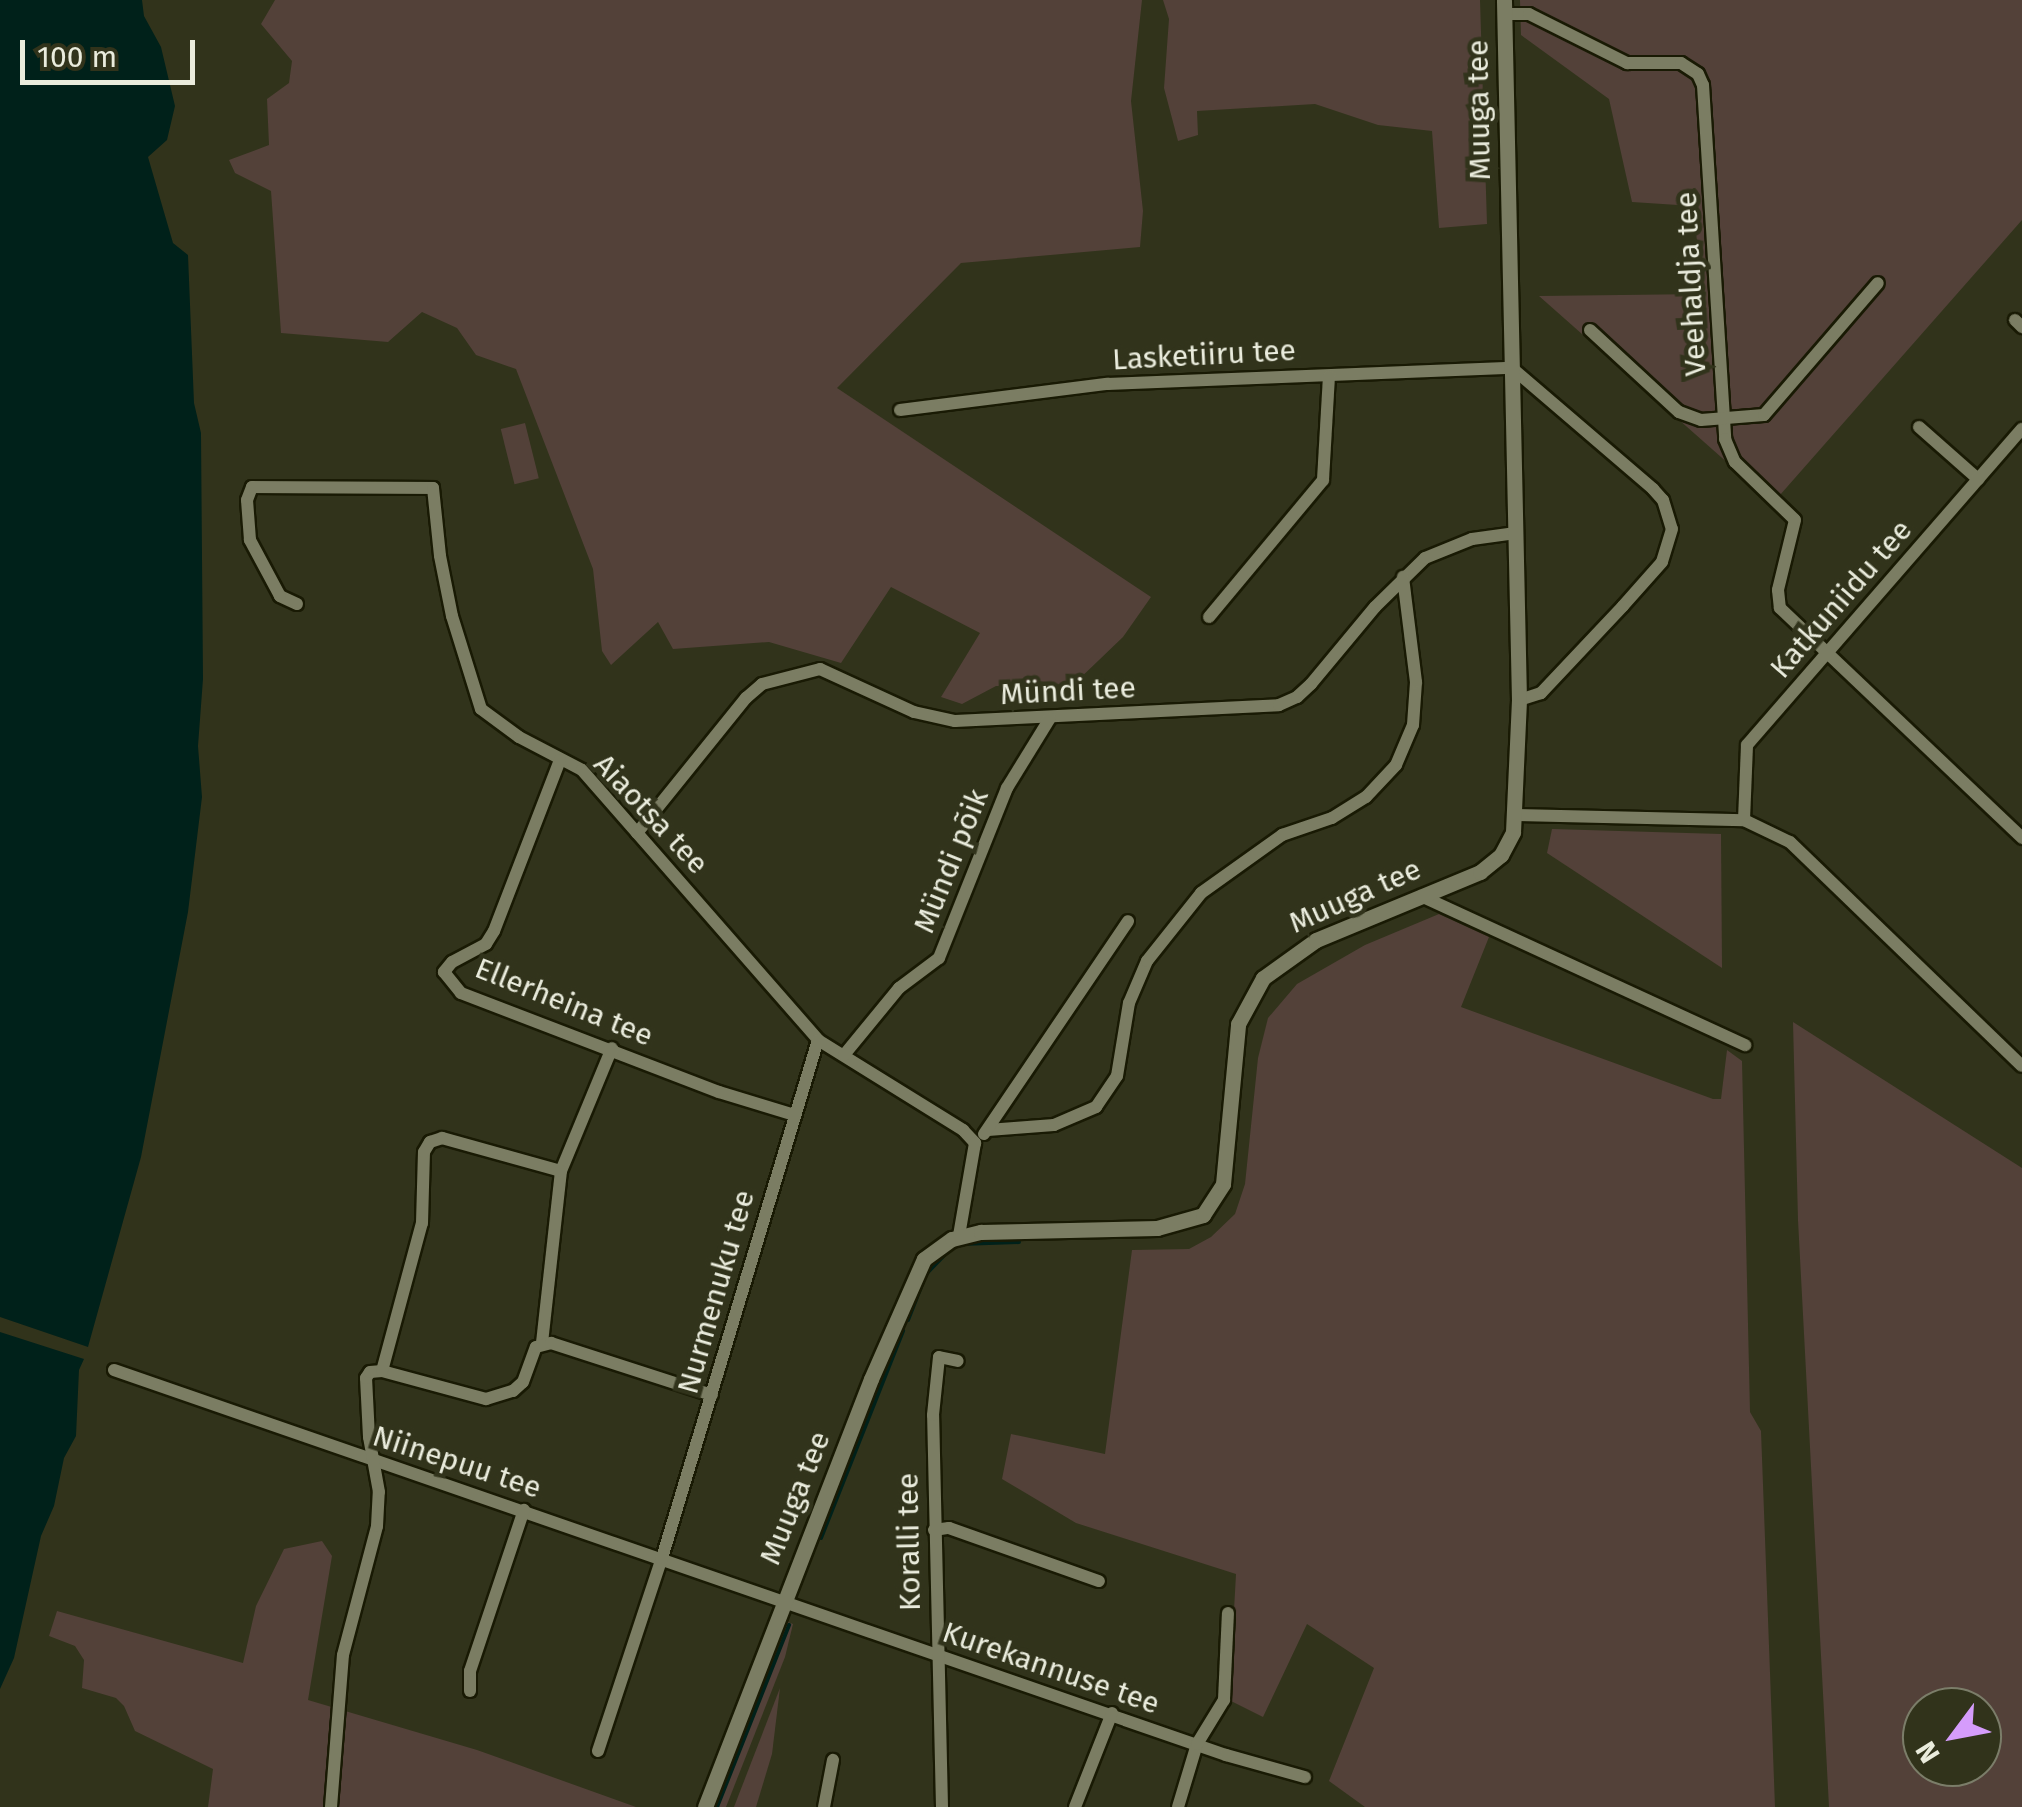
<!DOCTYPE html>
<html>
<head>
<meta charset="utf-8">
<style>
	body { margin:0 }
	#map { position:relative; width:2022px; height:1807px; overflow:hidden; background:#31331b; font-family:"Fira Sans",sans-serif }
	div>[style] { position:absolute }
	.green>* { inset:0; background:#534139; transform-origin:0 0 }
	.water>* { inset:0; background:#00211a }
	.stream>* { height:4px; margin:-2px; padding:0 2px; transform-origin:2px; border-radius:2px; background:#00211a }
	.roads { filter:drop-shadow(2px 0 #191a04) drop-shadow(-2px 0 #191a04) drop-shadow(0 2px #191a04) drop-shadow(0 -2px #191a04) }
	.minor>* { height:12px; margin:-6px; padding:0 6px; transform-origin:6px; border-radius:6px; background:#7b7d63 }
	.tertiary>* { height:15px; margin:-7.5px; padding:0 7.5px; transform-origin:7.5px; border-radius:7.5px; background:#7b7d63 }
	span { translate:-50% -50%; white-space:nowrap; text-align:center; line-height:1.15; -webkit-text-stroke:9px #31331b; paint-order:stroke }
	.street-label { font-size:30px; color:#eaecdd }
	.north { position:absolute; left:1902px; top:1687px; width:100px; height:100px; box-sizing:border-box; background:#31331b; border:2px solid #7b7d69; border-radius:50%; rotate:238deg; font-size:28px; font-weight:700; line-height:40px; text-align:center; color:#eaecdd }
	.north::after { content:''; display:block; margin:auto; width:35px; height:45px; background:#d59cfb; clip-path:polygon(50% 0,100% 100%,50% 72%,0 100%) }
	.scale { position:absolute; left:20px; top:40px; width:175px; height:45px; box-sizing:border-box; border:5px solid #eaecdd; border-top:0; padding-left:12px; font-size:30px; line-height:35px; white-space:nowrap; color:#eaecdd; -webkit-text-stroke:8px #31331b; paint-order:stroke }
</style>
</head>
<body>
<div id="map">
	<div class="green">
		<i style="clip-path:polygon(275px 0,1142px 0,1131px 101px,1143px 211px,1140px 247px,961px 263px,837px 388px,1151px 597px,1123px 637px,1074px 684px,996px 686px,962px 704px,941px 697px,980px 633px,891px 587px,841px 663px,769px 642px,673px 649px,658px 622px,611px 665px,602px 651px,593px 569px,516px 369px,476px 355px,457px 328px,422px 312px,388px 342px,281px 333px,271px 191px,235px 173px,229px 160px,269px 145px,267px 99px,289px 83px,292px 61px,261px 24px)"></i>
		<i style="clip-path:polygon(1163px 0,1480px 0,1487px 224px,1439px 228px,1432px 131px,1378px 125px,1315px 104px,1197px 111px,1198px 135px,1178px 141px,1164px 88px,1169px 19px)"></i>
		<i style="clip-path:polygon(1520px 0,2022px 0,2022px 220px,1773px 503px,1539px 296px,1703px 294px,1693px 206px,1632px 202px,1609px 99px,1521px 35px)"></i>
		<i style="left:525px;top:423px;width:57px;height:25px;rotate:76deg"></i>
		<i style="clip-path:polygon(1552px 829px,1721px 834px,1722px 968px,1547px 853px)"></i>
		<i style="clip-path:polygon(1439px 914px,1489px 937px,1461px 1007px,1713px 1099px,1721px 1099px,1727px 1050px,1742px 1061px,1750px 1412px,1761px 1431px,1775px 1807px,1365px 1807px,1329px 1781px,1374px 1668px,1307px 1624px,1263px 1717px,1229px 1700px,1236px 1574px,1076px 1523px,1002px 1479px,1011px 1434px,1105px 1454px,1132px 1250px,1189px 1249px,1211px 1237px,1235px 1214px,1245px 1184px,1258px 1058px,1268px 1018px,1297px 984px,1365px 945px)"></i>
		<i style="clip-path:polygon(evenodd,1793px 1022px,2022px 1168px,2022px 1807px,1829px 1807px,1798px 1220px,1793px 1022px,1922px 1707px,1982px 1707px,1982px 1767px,1922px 1767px,1922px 1707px)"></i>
		<i style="clip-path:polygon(322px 1541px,332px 1556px,308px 1700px,477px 1750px,636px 1807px,208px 1807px,213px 1769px,135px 1731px,124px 1706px,116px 1698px,82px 1688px,84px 1660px,75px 1646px,49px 1636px,57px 1611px,243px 1663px,256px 1606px,284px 1549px)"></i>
		<i style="clip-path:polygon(783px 1620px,793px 1624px,785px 1657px,726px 1807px,709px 1807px)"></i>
		<i style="clip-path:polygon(780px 1688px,772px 1754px,756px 1807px,734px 1807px)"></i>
	</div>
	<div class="water">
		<i style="clip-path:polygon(0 0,142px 0,144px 16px,161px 47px,175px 106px,167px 140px,148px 157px,173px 243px,188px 255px,194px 403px,201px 433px,203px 679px,198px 746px,202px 797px,188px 912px,141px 1157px,88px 1347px,0 1317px)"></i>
		<i style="clip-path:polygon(0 1332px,84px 1359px,79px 1370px,76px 1436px,64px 1458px,54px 1506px,41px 1536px,14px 1658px,0 1689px)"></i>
	</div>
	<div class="stream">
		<i style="left:960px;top:1244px;width:59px;rotate:-1.9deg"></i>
		<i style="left:908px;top:1320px;width:49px;rotate:-68.6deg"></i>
		<i style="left:926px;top:1274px;width:33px;rotate:-46deg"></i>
		<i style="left:821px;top:1538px;width:223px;rotate:-68.4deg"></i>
		<i style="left:717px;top:1807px;width:196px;rotate:-68.4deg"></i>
	</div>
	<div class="roads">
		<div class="minor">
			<i style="left:1504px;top:14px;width:25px"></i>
			<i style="left:1529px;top:14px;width:110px;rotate:26.6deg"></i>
			<i style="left:1627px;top:63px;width:54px"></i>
			<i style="left:1681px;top:63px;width:20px;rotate:33deg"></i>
			<i style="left:1698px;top:74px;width:12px;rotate:66deg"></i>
			<i style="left:1703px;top:85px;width:355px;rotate:86.4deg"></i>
			<i style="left:1725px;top:439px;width:25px;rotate:67deg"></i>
			<i style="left:1735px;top:462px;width:83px;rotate:44deg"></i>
			<i style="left:1795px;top:520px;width:72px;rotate:103.7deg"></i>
			<i style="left:1778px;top:590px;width:18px;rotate:84deg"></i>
			<i style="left:1780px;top:608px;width:334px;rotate:43.5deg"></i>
			<i style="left:2015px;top:320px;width:10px;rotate:45deg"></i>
			<i style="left:1590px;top:330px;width:121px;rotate:42.7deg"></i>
			<i style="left:1679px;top:412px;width:23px;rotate:20deg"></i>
			<i style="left:1701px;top:420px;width:63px;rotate:-4.5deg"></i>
			<i style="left:1764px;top:415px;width:174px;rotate:-49.2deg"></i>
			<i style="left:900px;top:410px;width:209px;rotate:-7.2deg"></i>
			<i style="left:1107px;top:384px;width:405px;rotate:-2.3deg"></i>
			<i style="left:1512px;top:368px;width:186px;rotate:40.6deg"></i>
			<i style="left:1653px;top:489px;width:15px;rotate:48deg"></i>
			<i style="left:1663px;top:500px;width:30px;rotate:73deg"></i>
			<i style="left:1672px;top:529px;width:34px;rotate:107deg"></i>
			<i style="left:1662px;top:562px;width:59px;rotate:131.6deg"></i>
			<i style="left:1623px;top:606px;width:120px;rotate:133.3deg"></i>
			<i style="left:1541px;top:693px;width:23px;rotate:162deg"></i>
			<i style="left:1919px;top:427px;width:79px;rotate:41.4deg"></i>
			<i style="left:297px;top:604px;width:19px;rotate:-155deg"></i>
			<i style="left:280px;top:596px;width:64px;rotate:-118.2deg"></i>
			<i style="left:250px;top:540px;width:40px;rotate:-94.3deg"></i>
			<i style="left:247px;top:500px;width:14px;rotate:-69deg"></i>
			<i style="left:252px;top:487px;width:181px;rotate:0.3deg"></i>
			<i style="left:433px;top:488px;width:68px;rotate:84.1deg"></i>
			<i style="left:440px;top:556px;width:61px;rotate:78.7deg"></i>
			<i style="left:452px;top:616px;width:97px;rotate:72.7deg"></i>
			<i style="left:481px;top:709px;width:47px;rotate:36.4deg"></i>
			<i style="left:519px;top:737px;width:71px;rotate:27.6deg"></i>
			<i style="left:582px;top:770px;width:359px;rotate:48.8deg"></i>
			<i style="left:818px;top:1040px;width:171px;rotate:31.8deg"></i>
			<i style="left:963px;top:1130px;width:18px;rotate:47deg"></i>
			<i style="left:975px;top:1143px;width:94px;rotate:99.8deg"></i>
			<i style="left:1209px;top:617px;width:178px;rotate:-50.2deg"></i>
			<i style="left:1323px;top:480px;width:104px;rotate:-86.7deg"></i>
			<i style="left:560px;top:760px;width:183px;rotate:111.1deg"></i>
			<i style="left:494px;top:931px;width:15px;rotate:122deg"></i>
			<i style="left:486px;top:944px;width:38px;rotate:152deg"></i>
			<i style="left:452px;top:962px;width:13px;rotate:129deg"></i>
			<i style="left:444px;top:972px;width:27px;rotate:51deg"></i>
			<i style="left:461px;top:993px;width:276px;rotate:21deg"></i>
			<i style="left:719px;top:1092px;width:78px;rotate:17deg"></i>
			<i style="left:1517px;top:815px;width:227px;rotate:1.3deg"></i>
			<i style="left:1744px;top:820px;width:51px;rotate:25.6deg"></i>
			<i style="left:1790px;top:842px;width:322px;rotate:44deg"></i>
			<i style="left:1744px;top:820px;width:75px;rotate:-87.7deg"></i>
			<i style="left:1747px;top:745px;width:419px;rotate:-49deg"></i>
			<i style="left:637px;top:833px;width:174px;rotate:-51.1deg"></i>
			<i style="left:746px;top:698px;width:21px;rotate:-41deg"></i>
			<i style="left:762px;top:684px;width:60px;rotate:-14.5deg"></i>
			<i style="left:820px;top:669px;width:103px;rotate:24.6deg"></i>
			<i style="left:914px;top:712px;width:42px;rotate:12.4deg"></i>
			<i style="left:955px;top:721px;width:324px;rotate:-2.8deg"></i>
			<i style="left:1279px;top:705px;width:20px;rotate:-24deg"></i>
			<i style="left:1297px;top:697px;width:19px;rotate:-43deg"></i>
			<i style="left:1311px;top:684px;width:100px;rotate:-50.3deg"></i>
			<i style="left:1375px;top:607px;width:70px;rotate:-44.4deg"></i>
			<i style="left:1425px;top:558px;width:51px;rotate:-22deg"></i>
			<i style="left:1472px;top:539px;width:44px;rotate:-7.8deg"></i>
			<i style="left:1421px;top:896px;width:357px;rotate:24.7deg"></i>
			<i style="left:844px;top:1055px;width:87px;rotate:-50.6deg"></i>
			<i style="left:899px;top:988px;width:50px;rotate:-36.9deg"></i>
			<i style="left:939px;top:958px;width:183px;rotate:-68.2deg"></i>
			<i style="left:1007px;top:788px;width:82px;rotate:-58.4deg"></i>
			<i style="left:988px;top:1130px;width:66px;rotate:-4.3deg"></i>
			<i style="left:1054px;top:1125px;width:46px;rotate:-23.2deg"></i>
			<i style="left:1096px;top:1107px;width:37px;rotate:-56deg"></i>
			<i style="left:1117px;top:1076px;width:74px;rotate:-80.7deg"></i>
			<i style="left:1129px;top:1003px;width:46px;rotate:-66.8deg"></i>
			<i style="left:1147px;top:961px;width:87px;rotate:-51.5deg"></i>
			<i style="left:1201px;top:893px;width:100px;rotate:-35.6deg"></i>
			<i style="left:1282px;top:835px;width:53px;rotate:-18.8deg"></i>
			<i style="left:1332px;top:818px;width:40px;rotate:-32deg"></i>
			<i style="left:1366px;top:797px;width:44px;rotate:-46.8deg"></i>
			<i style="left:1396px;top:765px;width:43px;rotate:-67deg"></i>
			<i style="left:1413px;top:725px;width:43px;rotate:-86deg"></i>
			<i style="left:1416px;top:682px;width:106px;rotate:-97.1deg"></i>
			<i style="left:984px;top:1134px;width:257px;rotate:-55.9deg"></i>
			<i style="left:542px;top:1343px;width:173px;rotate:-83.7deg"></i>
			<i style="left:561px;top:1171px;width:133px;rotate:-67.5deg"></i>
			<i style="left:114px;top:1370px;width:1177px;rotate:19.1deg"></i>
			<i style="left:1226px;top:1755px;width:82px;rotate:15.6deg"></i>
			<i style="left:382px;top:1371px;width:108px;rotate:15.1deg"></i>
			<i style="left:486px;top:1399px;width:28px;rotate:-17deg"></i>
			<i style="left:513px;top:1391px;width:13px;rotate:-42deg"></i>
			<i style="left:523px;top:1382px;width:37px;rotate:-70deg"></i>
			<i style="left:536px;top:1347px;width:16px;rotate:-15deg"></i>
			<i style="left:551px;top:1343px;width:169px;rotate:17.9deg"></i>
			<i style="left:934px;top:1530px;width:15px;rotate:-8deg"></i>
			<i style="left:949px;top:1528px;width:159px;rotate:19.5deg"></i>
			<i style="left:470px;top:1691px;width:20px;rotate:-90deg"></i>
			<i style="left:470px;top:1671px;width:170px;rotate:-71.5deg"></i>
			<i style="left:598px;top:1751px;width:203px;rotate:-71.7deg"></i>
			<i style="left:662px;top:1558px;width:541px;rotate:-73.24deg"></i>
			<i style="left:331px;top:1807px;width:152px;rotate:-85.5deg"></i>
			<i style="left:343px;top:1655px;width:133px;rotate:-75.2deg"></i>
			<i style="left:377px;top:1526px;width:34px;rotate:-87deg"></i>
			<i style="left:379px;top:1492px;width:56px;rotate:-100.3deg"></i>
			<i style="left:369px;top:1437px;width:59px;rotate:-92.9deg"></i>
			<i style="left:366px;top:1378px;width:7px;rotate:-56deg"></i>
			<i style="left:370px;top:1372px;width:12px;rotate:-5deg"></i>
			<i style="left:382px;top:1371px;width:153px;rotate:-74.9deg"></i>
			<i style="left:422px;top:1223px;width:71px;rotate:-88.4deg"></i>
			<i style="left:424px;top:1152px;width:12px;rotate:-59deg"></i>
			<i style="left:430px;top:1142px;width:13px;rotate:-18deg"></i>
			<i style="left:442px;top:1138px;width:123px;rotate:15.5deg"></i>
			<i style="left:824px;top:1807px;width:48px;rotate:-79.2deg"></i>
			<i style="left:942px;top:1807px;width:392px;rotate:-91.3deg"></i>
			<i style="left:933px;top:1415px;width:58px;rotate:-84.1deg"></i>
			<i style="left:939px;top:1357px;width:19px;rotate:12deg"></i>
			<i style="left:1075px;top:1807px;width:101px;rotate:-68.5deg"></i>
			<i style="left:1178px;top:1807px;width:66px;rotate:-73.2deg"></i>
			<i style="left:1197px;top:1744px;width:52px;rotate:-58.5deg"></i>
			<i style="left:1224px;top:1700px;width:87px;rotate:-87.4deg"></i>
		</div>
		<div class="tertiary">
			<i style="left:705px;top:1807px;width:459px;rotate:-68.8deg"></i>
			<i style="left:871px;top:1379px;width:131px;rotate:-66.2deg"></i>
			<i style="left:924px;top:1259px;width:34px;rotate:-36deg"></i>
			<i style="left:952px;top:1239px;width:30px;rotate:-14deg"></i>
			<i style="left:981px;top:1232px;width:176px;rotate:-1.3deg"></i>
			<i style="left:1157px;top:1228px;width:48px;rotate:-15.8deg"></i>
			<i style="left:1203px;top:1215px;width:37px;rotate:-57deg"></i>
			<i style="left:1223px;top:1184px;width:161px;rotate:-84.6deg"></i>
			<i style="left:1238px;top:1024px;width:52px;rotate:-61.5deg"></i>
			<i style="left:1263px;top:978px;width:65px;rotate:-35.6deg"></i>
			<i style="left:1316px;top:940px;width:178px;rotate:-22.5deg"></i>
			<i style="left:1480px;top:872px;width:27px;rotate:-39deg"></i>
			<i style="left:1501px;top:855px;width:26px;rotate:-62deg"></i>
			<i style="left:1513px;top:832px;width:132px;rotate:-87.4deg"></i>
			<i style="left:1519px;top:700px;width:700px;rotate:-91.23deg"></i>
		</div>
	</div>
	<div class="street-label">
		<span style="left:1479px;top:110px;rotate:-91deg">Muuga tee</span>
		<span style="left:1691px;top:284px;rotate:-93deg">Veehaldja tee</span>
		<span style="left:1204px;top:355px;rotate:-3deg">Lasketiiru tee</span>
		<span style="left:1841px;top:599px;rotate:-49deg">Katkuniidu tee</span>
		<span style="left:1068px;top:691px;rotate:-3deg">Mündi tee</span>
		<span style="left:651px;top:814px;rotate:47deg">Aiaotsa tee</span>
		<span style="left:951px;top:861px;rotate:-68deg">Mündi põik</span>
		<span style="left:1355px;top:896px;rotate:-24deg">Muuga tee</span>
		<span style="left:564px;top:1002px;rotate:22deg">Ellerheina tee</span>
		<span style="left:716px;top:1292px;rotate:-74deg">Nurmenuku tee</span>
		<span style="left:457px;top:1462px;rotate:18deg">Niinepuu tee</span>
		<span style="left:795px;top:1498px;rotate:-68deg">Muuga tee</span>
		<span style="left:909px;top:1542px;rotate:-91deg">Koralli tee</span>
		<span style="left:1051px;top:1668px;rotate:19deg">Kurekannuse tee</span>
	</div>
	<div class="north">N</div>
	<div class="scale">100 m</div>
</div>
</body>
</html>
